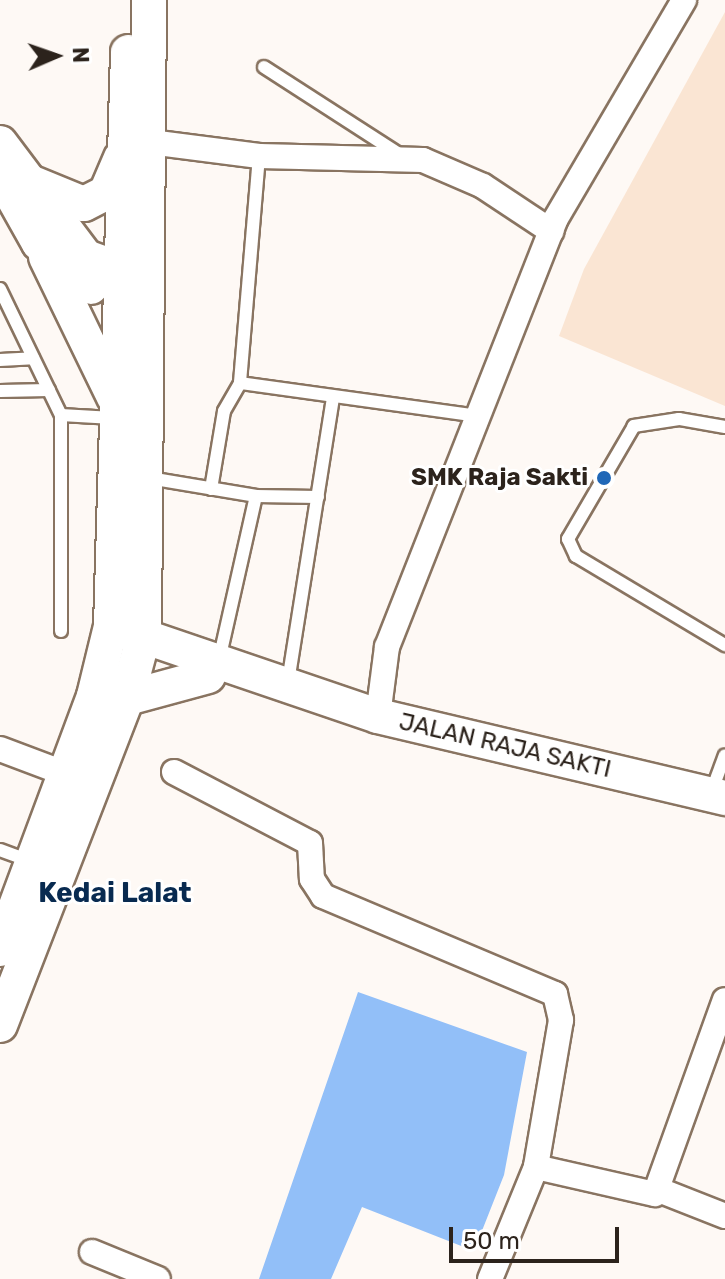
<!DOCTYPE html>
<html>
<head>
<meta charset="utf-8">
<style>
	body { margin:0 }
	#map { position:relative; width:725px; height:1279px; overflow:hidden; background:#fef9f5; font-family:Rubik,sans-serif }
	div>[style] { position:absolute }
	.green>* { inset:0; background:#fae5d3 }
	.water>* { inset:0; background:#92bff8 }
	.roads { filter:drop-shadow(2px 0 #897461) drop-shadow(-2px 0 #897461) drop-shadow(0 2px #897461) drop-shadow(0 -2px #897461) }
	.service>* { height:12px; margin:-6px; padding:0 6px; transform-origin:6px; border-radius:6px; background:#fff }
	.minor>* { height:24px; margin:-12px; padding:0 12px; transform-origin:12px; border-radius:12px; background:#fff }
	.secondary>* { height:34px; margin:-17px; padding:0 17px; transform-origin:17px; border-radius:17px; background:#fff }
	.dots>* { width:22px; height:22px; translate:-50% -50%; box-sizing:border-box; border:4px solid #fff; border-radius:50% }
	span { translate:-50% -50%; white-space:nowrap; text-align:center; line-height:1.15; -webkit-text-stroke:6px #fff; paint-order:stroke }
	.poi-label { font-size:24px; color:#2c231c; font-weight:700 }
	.right { translate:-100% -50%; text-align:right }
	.street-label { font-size:24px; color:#2c231c }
	.quarter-label { font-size:28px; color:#082a50; font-weight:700 }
	.north { position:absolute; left:16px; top:16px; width:80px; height:80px; -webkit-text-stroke:6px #fff; paint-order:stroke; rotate:88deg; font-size:22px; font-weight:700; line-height:32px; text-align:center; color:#2c231c }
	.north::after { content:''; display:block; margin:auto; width:28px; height:36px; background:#2c231c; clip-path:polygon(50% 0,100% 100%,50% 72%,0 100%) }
	.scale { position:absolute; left:449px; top:1227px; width:170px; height:36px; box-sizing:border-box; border:4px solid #2c231c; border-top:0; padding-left:10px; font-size:24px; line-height:28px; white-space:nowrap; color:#2c231c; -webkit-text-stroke:6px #fff; paint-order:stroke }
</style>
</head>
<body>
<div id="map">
	<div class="green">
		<i style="clip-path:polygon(725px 12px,725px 406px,559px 336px,584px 269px)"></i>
	</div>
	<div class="water">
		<i style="clip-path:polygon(358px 992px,527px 1052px,504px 1175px,474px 1251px,362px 1207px,331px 1279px,259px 1279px)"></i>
	</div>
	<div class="roads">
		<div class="service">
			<i style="left:264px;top:67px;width:164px;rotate:32.8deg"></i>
			<i style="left:259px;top:156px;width:228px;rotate:94.8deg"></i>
			<i style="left:240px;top:383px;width:240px;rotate:7.9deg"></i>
			<i style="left:0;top:289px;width:140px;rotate:64.2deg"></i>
			<i style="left:61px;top:415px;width:216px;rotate:90deg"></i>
			<i style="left:0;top:360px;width:33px;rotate:-3deg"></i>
			<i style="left:0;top:391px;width:49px;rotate:-1.2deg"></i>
			<i style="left:61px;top:415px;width:52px;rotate:3.3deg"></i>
			<i style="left:725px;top:427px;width:47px;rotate:-170.1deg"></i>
			<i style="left:679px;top:419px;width:46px;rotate:171.2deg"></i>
			<i style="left:634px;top:426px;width:131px;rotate:120.3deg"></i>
			<i style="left:568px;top:539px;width:19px;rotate:65deg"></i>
			<i style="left:576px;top:556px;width:174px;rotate:30.9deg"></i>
			<i style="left:149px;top:478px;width:109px;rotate:9.5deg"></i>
			<i style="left:211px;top:489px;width:79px;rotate:-80.5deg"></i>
			<i style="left:224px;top:411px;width:32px;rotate:-60deg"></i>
			<i style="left:219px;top:660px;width:168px;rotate:-77.3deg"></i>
			<i style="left:256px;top:496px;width:62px;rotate:0.9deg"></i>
			<i style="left:288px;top:682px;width:289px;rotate:-81deg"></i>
			<i style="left:711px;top:793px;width:40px;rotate:-69.8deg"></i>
			<i style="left:0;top:850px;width:33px;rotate:20deg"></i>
		</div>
		<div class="minor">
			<i style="left:150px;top:142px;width:110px;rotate:7.3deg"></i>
			<i style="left:259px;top:156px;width:164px;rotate:1.4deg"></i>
			<i style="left:423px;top:160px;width:65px;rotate:23.4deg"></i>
			<i style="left:483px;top:186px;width:82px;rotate:33.5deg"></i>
			<i style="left:378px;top:716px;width:70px;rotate:-82.6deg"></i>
			<i style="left:387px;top:647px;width:459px;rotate:-68.5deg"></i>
			<i style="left:555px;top:220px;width:255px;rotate:-59.6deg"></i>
			<i style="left:0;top:749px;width:71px;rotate:20.7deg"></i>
			<i style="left:174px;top:772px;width:153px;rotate:27.6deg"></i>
			<i style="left:310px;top:843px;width:36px;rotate:87deg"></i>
			<i style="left:312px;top:879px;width:20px;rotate:57deg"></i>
			<i style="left:323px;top:896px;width:252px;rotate:22.9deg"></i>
			<i style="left:555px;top:994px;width:27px;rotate:77deg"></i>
			<i style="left:561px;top:1020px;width:149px;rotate:99.7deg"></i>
			<i style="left:536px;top:1167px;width:121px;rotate:112.3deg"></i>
			<i style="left:536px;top:1167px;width:122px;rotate:12.8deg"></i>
			<i style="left:655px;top:1194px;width:206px;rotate:-70.2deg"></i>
			<i style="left:659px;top:1190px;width:71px;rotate:21.5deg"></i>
			<i style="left:92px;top:1252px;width:71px;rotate:22.2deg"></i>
		</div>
		<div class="secondary">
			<i style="left:0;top:143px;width:143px;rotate:53deg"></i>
			<i style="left:86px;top:257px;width:59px;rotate:20deg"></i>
			<i style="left:4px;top:181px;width:71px;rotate:60.6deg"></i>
			<i style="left:39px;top:243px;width:68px;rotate:40.2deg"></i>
			<i style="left:30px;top:182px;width:58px;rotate:22.2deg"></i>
			<i style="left:84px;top:204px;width:25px;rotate:-27deg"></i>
			<i style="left:106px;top:193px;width:38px;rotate:-67deg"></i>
			<i style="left:46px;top:257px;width:156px;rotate:64.1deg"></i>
			<i style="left:122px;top:629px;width:270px;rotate:18.8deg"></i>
			<i style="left:378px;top:716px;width:357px;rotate:13.3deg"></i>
			<i style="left:127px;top:698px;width:84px;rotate:-15.2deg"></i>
			<i style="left:0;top:949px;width:270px;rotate:-69.6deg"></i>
			<i style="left:94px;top:696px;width:72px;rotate:-76.3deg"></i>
			<i style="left:111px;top:626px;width:574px;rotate:-88.3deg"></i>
			<i style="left:0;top:1025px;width:351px;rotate:-68.8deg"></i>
			<i style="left:127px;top:698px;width:66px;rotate:-75.1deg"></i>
			<i style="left:144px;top:634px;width:634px;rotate:-89.55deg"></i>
		</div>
	</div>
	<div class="dots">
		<i style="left:604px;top:478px;background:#2067b7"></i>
	</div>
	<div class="poi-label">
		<span class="right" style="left:588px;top:478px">SMK Raja Sakti</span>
	</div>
	<div class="street-label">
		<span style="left:505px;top:746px;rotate:13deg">JALAN RAJA SAKTI</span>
	</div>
	<div class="quarter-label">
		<span style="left:115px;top:893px">Kedai Lalat</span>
	</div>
	<div class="north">N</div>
	<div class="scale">50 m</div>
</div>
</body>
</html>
